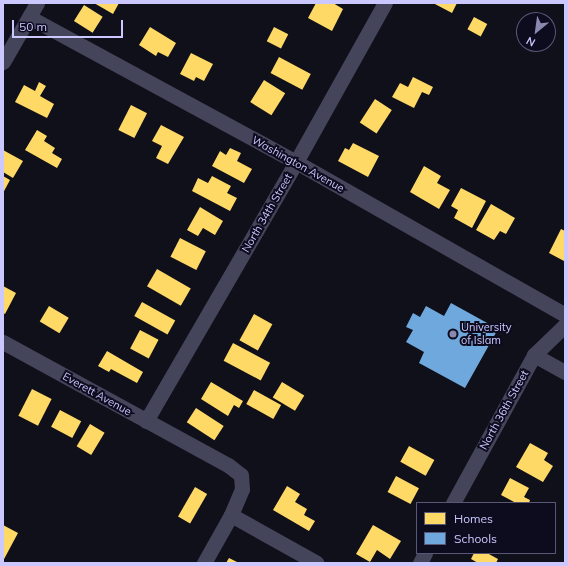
<!DOCTYPE html>
<html>
<head>
<meta charset="utf-8">
<style>
	body { margin:0 }
	#map { position:relative; width:568px; height:566px; overflow:hidden; background:#10101a; font-family:Mulish,sans-serif }
	div>[style] { position:absolute }
	.homes>* { inset:0; background:#ffd966; transform-origin:0 0 }
	.schools>* { inset:0; background:#6fa8dc }
	.minor>* { height:15px; margin:-7.5px; padding:0 7.5px; transform-origin:7.5px; border-radius:7.5px; background:#44455b }
	.dots>* { width:11px; height:11px; translate:-50% -50%; box-sizing:border-box; border:2px solid #0d0c1e; border-radius:50% }
	span { translate:-50% -50%; white-space:nowrap; text-align:center; line-height:1.15; -webkit-text-stroke:4px #0d0c1e; paint-order:stroke }
	.street-label { font-size:11px; color:#cac8ff }
	.poi-label { font-size:11px; color:#cac8ff }
	.left { translate:0 -50%; text-align:left }
	.frame { position:absolute; inset:0; border:4px solid #cac8ff; pointer-events:none }
	.legend { position:absolute; left:416px; top:502px; width:140px; height:52px; box-sizing:border-box; background:#0d0c1e; border:1px solid #595778; margin:0; padding:5px 7px; list-style:none; font-size:12px; color:#cac8ff }
	.legend li { display:flex; align-items:center; gap:8px; height:20px }
	.legend b { width:20px; border:1px solid #595778 }
	.north { position:absolute; left:516px; top:12px; width:40px; height:40px; box-sizing:border-box; background:#0d0c1e; border:1px solid #595778; border-radius:50%; rotate:209deg; font-size:11px; font-weight:700; line-height:16px; text-align:center; color:#cac8ff }
	.north::after { content:''; display:block; margin:auto; width:14px; height:18px; background:#8988af; clip-path:polygon(50% 0,100% 100%,50% 72%,0 100%) }
	.scale { position:absolute; left:12px; top:20px; width:111px; height:18px; box-sizing:border-box; border:2px solid #cac8ff; border-top:0; padding-left:5px; font-size:12px; line-height:14px; white-space:nowrap; color:#cac8ff; -webkit-text-stroke:3px #0d0c1e; paint-order:stroke }
</style>
</head>
<body>
<div id="map">
	<div class="homes">
		<i style="clip-path:polygon(94px 3px,119px 3px,113px 14px)"></i>
		<i style="clip-path:polygon(316px 3px,333px 3px,343px 9px,332px 31px,308px 18px)"></i>
		<i style="clip-path:polygon(433px 3px,457px 3px,452px 13px)"></i>
		<i style="left:84px;top:5px;width:22px;height:19px;rotate:32deg"></i>
		<i style="left:474px;top:17px;width:15px;height:14px;rotate:28deg"></i>
		<i style="clip-path:polygon(150px 27px,176px 43px,168px 57px,158px 52px,156px 56px,139px 45px)"></i>
		<i style="left:274px;top:27px;width:16px;height:16px;rotate:27deg"></i>
		<i style="clip-path:polygon(191px 53px,213px 64px,204px 81px,196px 77px,194px 81px,180px 74px)"></i>
		<i style="left:279px;top:57px;width:36px;height:18px;rotate:28deg"></i>
		<i style="clip-path:polygon(413px 77px,433px 87px,429px 95px,422px 92px,414px 108px,392px 97px,400px 83px,408px 87px)"></i>
		<i style="left:264px;top:80px;width:25px;height:26px;rotate:32deg"></i>
		<i style="clip-path:polygon(39px 82px,46px 86px,40px 96px,54px 104px,47px 118px,15px 102px,24px 85px,35px 91px)"></i>
		<i style="left:375px;top:99px;width:20px;height:28px;rotate:33deg"></i>
		<i style="left:131px;top:105px;width:18px;height:28px;rotate:27deg"></i>
		<i style="clip-path:polygon(161px 125px,184px 137px,168px 164px,156px 158px,162px 146px,152px 141px)"></i>
		<i style="clip-path:polygon(37px 130px,47px 136px,44px 141px,55px 148px,52px 153px,62px 159px,57px 168px,25px 150px)"></i>
		<i style="clip-path:polygon(353px 143px,379px 156px,368px 177px,338px 161px,345px 148px,349px 150px)"></i>
		<i style="clip-path:polygon(230px 148px,241px 153px,237px 161px,252px 169px,244px 183px,212px 166px,220px 151px,226px 155px)"></i>
		<i style="clip-path:polygon(3px 150px,23px 161px,13px 178px,3px 172px)"></i>
		<i style="clip-path:polygon(424px 166px,441px 176px,437px 183px,450px 190px,439px 209px,410px 192px)"></i>
		<i style="clip-path:polygon(3px 176px,10px 180px,3px 193px)"></i>
		<i style="clip-path:polygon(212px 176px,231px 186px,227px 193px,237px 198px,230px 211px,192px 191px,198px 178px,208px 183px)"></i>
		<i style="clip-path:polygon(461px 188px,486px 201px,472px 228px,454px 218px,458px 210px,451px 206px)"></i>
		<i style="clip-path:polygon(491px 204px,515px 218px,506px 234px,500px 231px,494px 240px,476px 230px)"></i>
		<i style="clip-path:polygon(200px 207px,223px 221px,215px 235px,203px 228px,198px 236px,187px 230px)"></i>
		<i style="clip-path:polygon(561px 229px,565px 231px,564px 261px,549px 253px)"></i>
		<i style="left:180px;top:238px;width:29px;height:21px;rotate:27deg"></i>
		<i style="left:157px;top:269px;width:39px;height:20px;rotate:30deg"></i>
		<i style="clip-path:polygon(3px 286px,16px 293px,5px 314px,3px 313px)"></i>
		<i style="left:142px;top:302px;width:38px;height:16px;rotate:29deg"></i>
		<i style="left:49px;top:306px;width:23px;height:18px;rotate:31deg"></i>
		<i style="left:254px;top:314px;width:21px;height:30px;rotate:29deg"></i>
		<i style="left:140px;top:330px;width:21px;height:21px;rotate:28deg"></i>
		<i style="left:233px;top:343px;width:42px;height:20px;rotate:28deg"></i>
		<i style="clip-path:polygon(107px 351px,143px 372px,137px 383px,111px 369px,109px 372px,98px 366px)"></i>
		<i style="clip-path:polygon(211px 382px,243px 401px,239px 408px,234px 405px,228px 416px,201px 399px)"></i>
		<i style="left:282px;top:382px;width:26px;height:18px;rotate:31deg"></i>
		<i style="left:32px;top:389px;width:22px;height:30px;rotate:27deg"></i>
		<i style="left:254px;top:390px;width:31px;height:16px;rotate:29deg"></i>
		<i style="left:196px;top:408px;width:33px;height:17px;rotate:33deg"></i>
		<i style="left:60px;top:410px;width:24px;height:19px;rotate:28deg"></i>
		<i style="left:90px;top:424px;width:17px;height:26px;rotate:31deg"></i>
		<i style="clip-path:polygon(530px 443px,548px 453px,544px 460px,553px 466px,543px 482px,516px 467px)"></i>
		<i style="left:409px;top:446px;width:29px;height:18px;rotate:29deg"></i>
		<i style="left:396px;top:476px;width:26px;height:18px;rotate:28deg"></i>
		<i style="clip-path:polygon(510px 478px,529px 488px,524px 497px,530px 500px,529px 503px,516px 503px,501px 495px)"></i>
		<i style="clip-path:polygon(287px 486px,300px 494px,295px 502px,307px 509px,304px 515px,315px 521px,309px 531px,273px 510px)"></i>
		<i style="left:195px;top:487px;width:14px;height:34px;rotate:30deg"></i>
		<i style="clip-path:polygon(3px 525px,18px 533px,3px 561px)"></i>
		<i style="clip-path:polygon(373px 525px,401px 541px,390px 559px,377px 550px,370px 562px,356px 554px)"></i>
		<i style="clip-path:polygon(474px 553px,487px 553px,498px 559px,496px 563px,478px 563px,471px 559px)"></i>
		<i style="clip-path:polygon(229px 558px,239px 563px,226px 563px)"></i>
	</div>
	<div class="schools">
		<i style="clip-path:polygon(451px 303px,498px 329px,465px 388px,419px 363px,424px 352px,406px 342px,413px 330px,406px 327px,413px 313px,420px 317px,426px 306px,444px 316px)"></i>
	</div>
	<div class="minor">
		<i style="left:29px;top:17px;width:304px;rotate:28.5deg"></i>
		<i style="left:296px;top:162px;width:309px;rotate:29.6deg"></i>
		<i style="left:3px;top:62px;width:68px;rotate:-60deg"></i>
		<i style="left:3px;top:342px;width:256px;rotate:28.7deg"></i>
		<i style="left:228px;top:465px;width:16px;rotate:38deg"></i>
		<i style="left:241px;top:475px;width:14px;rotate:86deg"></i>
		<i style="left:242px;top:489px;width:28px;rotate:113deg"></i>
		<i style="left:231px;top:515px;width:55px;rotate:119.4deg"></i>
		<i style="left:534px;top:355px;width:35px;rotate:29deg"></i>
		<i style="left:146px;top:421px;width:299px;rotate:-59.9deg"></i>
		<i style="left:296px;top:162px;width:182px;rotate:-60.8deg"></i>
		<i style="left:453px;top:503px;width:169px;rotate:-61.3deg"></i>
		<i style="left:534px;top:355px;width:43px;rotate:-44.1deg"></i>
		<i style="left:231px;top:515px;width:98px;rotate:29.2deg"></i>
		<i style="left:420px;top:563px;width:11px;rotate:-63deg"></i>
	</div>
	<div class="dots">
		<i style="left:453px;top:334px;background:#8988af"></i>
	</div>
	<div class="street-label">
		<span style="left:298px;top:164px;rotate:29deg">Washington Avenue</span>
		<span style="left:267px;top:213px;rotate:-60deg">North 34th Street</span>
		<span style="left:97px;top:394px;rotate:29deg">Everett Avenue</span>
		<span style="left:504px;top:410px;rotate:-61deg">North 36th Street</span>
	</div>
	<div class="poi-label">
		<span class="left" style="left:461px;top:334px">University<br>of Islam</span>
	</div>
	<div class="frame"></div>
	<ul class="legend">
	<li><b style="height:11px;background:#ffd966"></b>Homes</li>
	<li><b style="height:11px;background:#6fa8dc"></b>Schools</li>
	</ul>
	<div class="north">N</div>
	<div class="scale">50 m</div>
</div>
</body>
</html>
